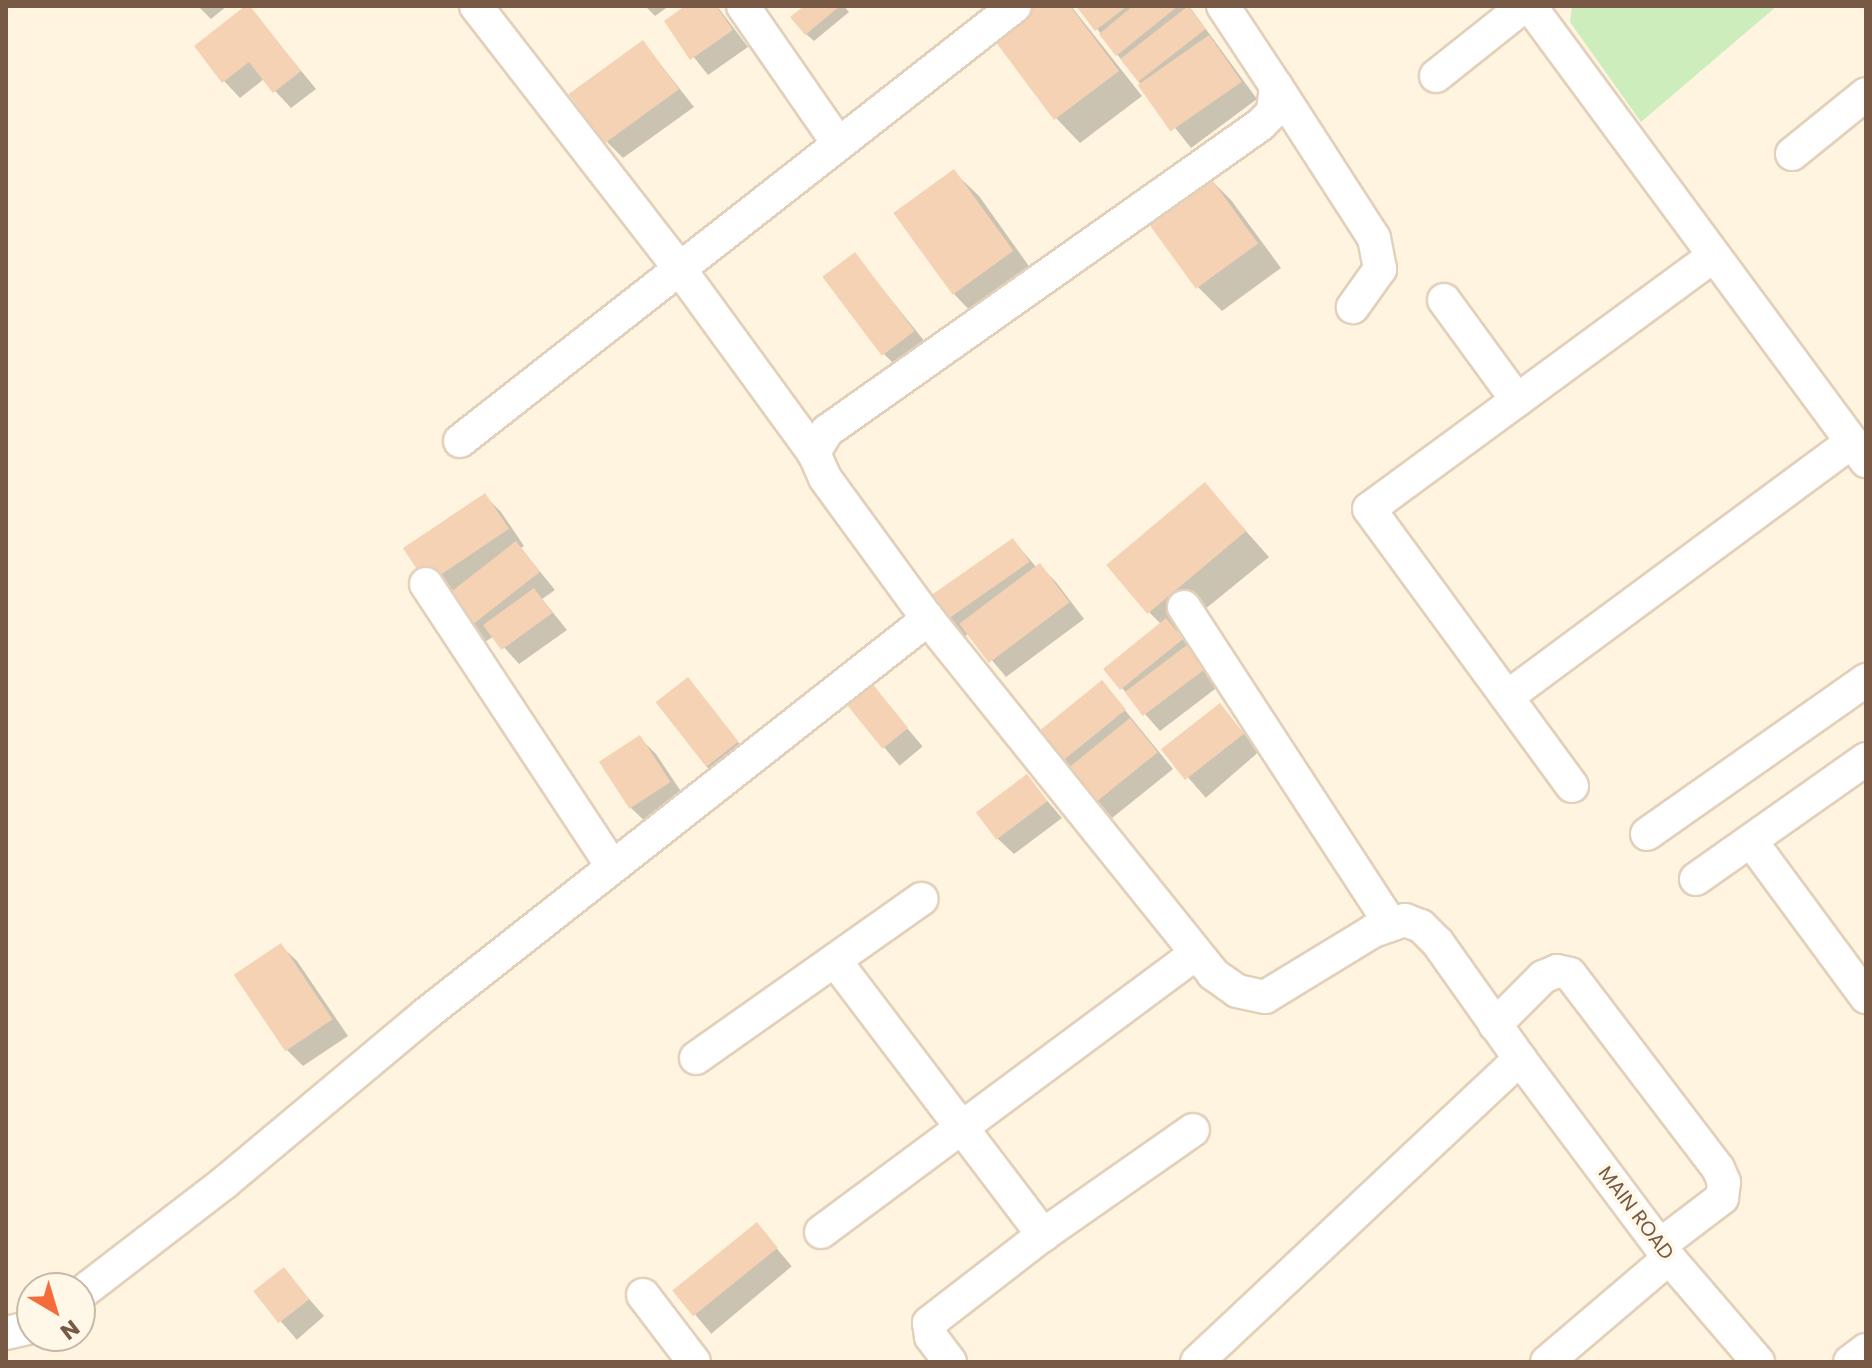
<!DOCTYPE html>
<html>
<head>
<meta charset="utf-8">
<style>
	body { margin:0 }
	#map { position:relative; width:1872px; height:1368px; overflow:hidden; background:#fef4df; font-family:Poppins,sans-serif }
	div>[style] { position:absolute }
	.green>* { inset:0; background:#ceedbd }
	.shadow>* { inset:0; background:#0003; transform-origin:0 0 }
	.building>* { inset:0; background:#f6d2b4; transform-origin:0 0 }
	.roads { filter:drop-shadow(2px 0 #e3d0ba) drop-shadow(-2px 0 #e3d0ba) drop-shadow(0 2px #e3d0ba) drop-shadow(0 -2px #e3d0ba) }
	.street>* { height:32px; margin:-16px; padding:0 16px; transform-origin:16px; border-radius:16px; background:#fff }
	span { translate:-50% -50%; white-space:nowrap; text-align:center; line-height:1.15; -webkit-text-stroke:7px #fff7e7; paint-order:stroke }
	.street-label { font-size:20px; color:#775945 }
	.frame { position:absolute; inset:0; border:8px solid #775945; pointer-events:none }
	.north { position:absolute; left:16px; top:1272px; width:80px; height:80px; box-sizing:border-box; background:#fff7e7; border:2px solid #c9b8a6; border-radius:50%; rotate:142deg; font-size:22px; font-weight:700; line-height:32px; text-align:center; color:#775945 }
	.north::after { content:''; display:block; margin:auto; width:28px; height:36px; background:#f46c39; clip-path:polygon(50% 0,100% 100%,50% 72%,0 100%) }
</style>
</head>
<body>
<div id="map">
	<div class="green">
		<i style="clip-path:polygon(1572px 6px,1777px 6px,1641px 122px,1570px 22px)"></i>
	</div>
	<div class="shadow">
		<i style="clip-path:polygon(198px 6px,227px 6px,211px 19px)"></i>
		<i style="clip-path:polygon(248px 6px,316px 89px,291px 108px,264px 79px,240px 98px,224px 81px)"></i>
		<i style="clip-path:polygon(645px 6px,669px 6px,655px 16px)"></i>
		<i style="clip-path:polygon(689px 6px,717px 6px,748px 47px,708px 75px,666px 22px)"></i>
		<i style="clip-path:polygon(807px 6px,844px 6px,849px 12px,814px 41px,806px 34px)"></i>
		<i style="clip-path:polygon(1036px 6px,1071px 6px,1142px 96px,1080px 143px,1056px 118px)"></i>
		<i style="clip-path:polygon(1079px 6px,1189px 6px,1257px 99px,1191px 148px)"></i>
		<i style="clip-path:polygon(643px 42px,694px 107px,623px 158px,607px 142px)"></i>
		<i style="clip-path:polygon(954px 172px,979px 196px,1036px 276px,978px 319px,954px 294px)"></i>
		<i style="clip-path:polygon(1207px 176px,1231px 200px,1281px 268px,1222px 311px,1198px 287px)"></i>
		<i style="clip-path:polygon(855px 255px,930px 348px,901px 371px,884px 354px)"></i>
		<i style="clip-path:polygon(1205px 485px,1269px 557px,1177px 632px,1219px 686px,1160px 731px,1122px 688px,1161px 624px,1149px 612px)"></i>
		<i style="clip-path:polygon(485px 496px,501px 512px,524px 546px,521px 548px,555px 590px,542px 599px,567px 630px,519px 664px,494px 636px,485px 642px,428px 582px)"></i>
		<i style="clip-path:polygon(1013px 540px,1037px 568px,1040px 566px,1056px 582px,1084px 619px,1006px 677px,969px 633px,962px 639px,945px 623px)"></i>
		<i style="clip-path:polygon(688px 679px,752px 760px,722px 782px,706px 766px)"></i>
		<i style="left:866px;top:679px;width:88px;height:30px;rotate:50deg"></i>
		<i style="clip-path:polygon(1102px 682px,1173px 769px,1112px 818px,1064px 759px)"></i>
		<i style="left:1220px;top:706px;width:60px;height:71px;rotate:49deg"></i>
		<i style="clip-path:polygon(640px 738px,656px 754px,686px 799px,648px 824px,631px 808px)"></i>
		<i style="clip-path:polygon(1027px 777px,1062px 818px,1014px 854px,997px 838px)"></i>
		<i style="clip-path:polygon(280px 945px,297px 961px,348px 1036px,303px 1066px,287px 1050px,236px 975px)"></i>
		<i style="left:757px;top:1225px;width:54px;height:105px;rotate:50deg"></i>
		<i style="left:284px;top:1270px;width:61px;height:36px;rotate:49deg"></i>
	</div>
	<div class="building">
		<i style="clip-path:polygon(245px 6px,250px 6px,301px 71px,273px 93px,249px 62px,222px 83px,194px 46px)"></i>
		<i style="clip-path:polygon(685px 6px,716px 6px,733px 30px,690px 60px,664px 21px)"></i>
		<i style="clip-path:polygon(804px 6px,840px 6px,805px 35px,790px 17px)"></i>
		<i style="clip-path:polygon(1033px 6px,1070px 6px,1119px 71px,1054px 120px,992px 37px)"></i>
		<i style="clip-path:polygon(1076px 6px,1127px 6px,1095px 31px)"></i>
		<i style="clip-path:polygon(1133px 6px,1178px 6px,1116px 56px,1099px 34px)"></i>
		<i style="left:1188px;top:6px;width:29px;height:86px;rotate:52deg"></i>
		<i style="left:1209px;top:35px;width:57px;height:87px;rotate:55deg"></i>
		<i style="left:643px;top:40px;width:61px;height:92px;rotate:54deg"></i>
		<i style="left:954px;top:169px;width:101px;height:75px;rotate:54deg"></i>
		<i style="left:1207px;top:173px;width:87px;height:77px;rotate:54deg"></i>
		<i style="left:855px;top:252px;width:99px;height:41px;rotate:53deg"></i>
		<i style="left:1205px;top:482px;width:64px;height:129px;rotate:50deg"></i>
		<i style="left:485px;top:493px;width:43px;height:99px;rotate:56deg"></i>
		<i style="left:1013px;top:538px;width:29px;height:106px;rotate:55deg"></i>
		<i style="left:516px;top:541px;width:39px;height:90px;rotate:52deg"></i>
		<i style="left:1040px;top:563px;width:49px;height:101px;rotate:53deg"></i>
		<i style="left:534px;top:588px;width:31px;height:63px;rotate:54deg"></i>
		<i style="left:1166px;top:618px;width:27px;height:81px;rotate:51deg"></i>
		<i style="left:1187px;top:645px;width:30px;height:78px;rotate:53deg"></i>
		<i style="left:866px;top:676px;width:67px;height:33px;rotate:51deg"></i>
		<i style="left:688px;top:677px;width:82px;height:41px;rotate:52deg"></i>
		<i style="left:1102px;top:680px;width:38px;height:81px;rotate:51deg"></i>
		<i style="left:1220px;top:703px;width:39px;height:75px;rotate:52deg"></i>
		<i style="left:1130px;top:718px;width:44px;height:80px;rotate:51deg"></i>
		<i style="left:640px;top:735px;width:56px;height:49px;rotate:57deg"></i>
		<i style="left:1027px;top:774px;width:34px;height:64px;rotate:53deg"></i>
		<i style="left:281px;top:943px;width:92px;height:57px;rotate:56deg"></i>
		<i style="left:757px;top:1222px;width:33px;height:109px;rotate:51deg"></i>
		<i style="left:284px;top:1267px;width:41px;height:39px;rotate:52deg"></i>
	</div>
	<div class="roads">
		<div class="street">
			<i style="left:476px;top:6px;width:331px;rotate:52.2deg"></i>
			<i style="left:679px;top:268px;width:229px;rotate:53.9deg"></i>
			<i style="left:743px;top:6px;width:167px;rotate:55.3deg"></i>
			<i style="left:1223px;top:6px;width:96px;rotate:56.5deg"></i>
			<i style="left:1276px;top:86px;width:26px;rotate:97deg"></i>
			<i style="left:1273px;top:112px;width:18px;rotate:135deg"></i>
			<i style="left:1260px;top:125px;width:530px;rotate:144.75deg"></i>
			<i style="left:827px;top:431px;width:26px;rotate:121deg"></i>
			<i style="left:814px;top:453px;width:27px;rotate:66deg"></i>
			<i style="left:825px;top:478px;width:175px;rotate:53.9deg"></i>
			<i style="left:928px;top:619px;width:455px;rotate:51.2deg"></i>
			<i style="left:1213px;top:974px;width:29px;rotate:35deg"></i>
			<i style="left:1237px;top:991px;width:29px;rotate:12deg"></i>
			<i style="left:1265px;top:997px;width:127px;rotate:-31.4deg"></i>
			<i style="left:1373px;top:931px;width:34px;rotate:-19deg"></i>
			<i style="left:1405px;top:920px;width:17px;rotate:21deg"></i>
			<i style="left:1421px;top:926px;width:24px;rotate:45deg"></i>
			<i style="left:1438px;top:943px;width:142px;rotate:54.7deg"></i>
			<i style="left:1520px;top:1059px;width:249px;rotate:53.2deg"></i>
			<i style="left:1669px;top:1258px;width:137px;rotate:49.4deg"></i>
			<i style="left:1530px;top:6px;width:566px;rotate:53.56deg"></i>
			<i style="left:1436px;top:76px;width:112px;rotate:-38.5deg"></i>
			<i style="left:1276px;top:86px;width:181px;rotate:57.2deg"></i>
			<i style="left:1374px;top:238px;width:32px;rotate:79deg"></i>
			<i style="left:1380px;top:269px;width:47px;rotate:125.4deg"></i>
			<i style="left:1792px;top:154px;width:95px;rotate:-39deg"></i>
			<i style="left:1444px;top:300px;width:124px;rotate:53.9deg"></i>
			<i style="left:460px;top:441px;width:705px;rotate:-38.09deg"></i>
			<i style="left:426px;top:584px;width:338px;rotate:56.6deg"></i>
			<i style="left:1184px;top:607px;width:379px;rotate:56.9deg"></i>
			<i style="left:1507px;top:697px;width:429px;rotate:-36.5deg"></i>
			<i style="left:1572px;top:786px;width:343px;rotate:-126.2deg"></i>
			<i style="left:1369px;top:509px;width:428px;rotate:-36.3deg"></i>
			<i style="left:1647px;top:834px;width:268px;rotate:-35.1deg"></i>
			<i style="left:1751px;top:841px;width:194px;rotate:53.6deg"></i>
			<i style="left:1696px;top:879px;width:208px;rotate:-35.2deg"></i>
			<i style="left:836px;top:962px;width:343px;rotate:52.8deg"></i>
			<i style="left:1495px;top:1025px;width:68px;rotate:-45deg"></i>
			<i style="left:1543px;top:977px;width:15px;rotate:-23deg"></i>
			<i style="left:1557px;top:971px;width:13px;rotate:13deg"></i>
			<i style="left:1570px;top:974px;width:244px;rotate:52.7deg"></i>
			<i style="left:1718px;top:1168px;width:15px;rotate:67deg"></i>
			<i style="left:1724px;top:1182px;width:16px;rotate:97deg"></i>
			<i style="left:1722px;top:1198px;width:78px;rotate:142.8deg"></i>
			<i style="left:696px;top:1058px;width:276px;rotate:-35.2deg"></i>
			<i style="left:821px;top:1232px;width:467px;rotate:-36.6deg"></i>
			<i style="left:80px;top:1294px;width:182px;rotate:-37.6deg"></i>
			<i style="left:224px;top:1183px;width:263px;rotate:-39.9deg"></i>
			<i style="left:426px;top:1014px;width:639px;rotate:-38.2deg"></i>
			<i style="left:643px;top:1295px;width:84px;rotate:52.7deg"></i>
			<i style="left:6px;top:1333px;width:27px;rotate:-13deg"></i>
			<i style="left:950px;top:1362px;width:31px;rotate:-127deg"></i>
			<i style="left:931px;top:1337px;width:14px;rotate:-98deg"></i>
			<i style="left:929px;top:1323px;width:144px;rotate:-37.7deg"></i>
			<i style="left:1043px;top:1235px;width:183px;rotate:-35deg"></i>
			<i style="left:1197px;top:1362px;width:443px;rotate:-43.2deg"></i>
			<i style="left:1547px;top:1362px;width:160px;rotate:-40.4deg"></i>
			<i style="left:1850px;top:1362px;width:20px;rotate:-37deg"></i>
		</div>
	</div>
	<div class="street-label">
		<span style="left:1636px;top:1213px;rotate:53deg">MAIN ROAD</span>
	</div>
	<div class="frame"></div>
	<div class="north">N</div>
</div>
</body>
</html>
